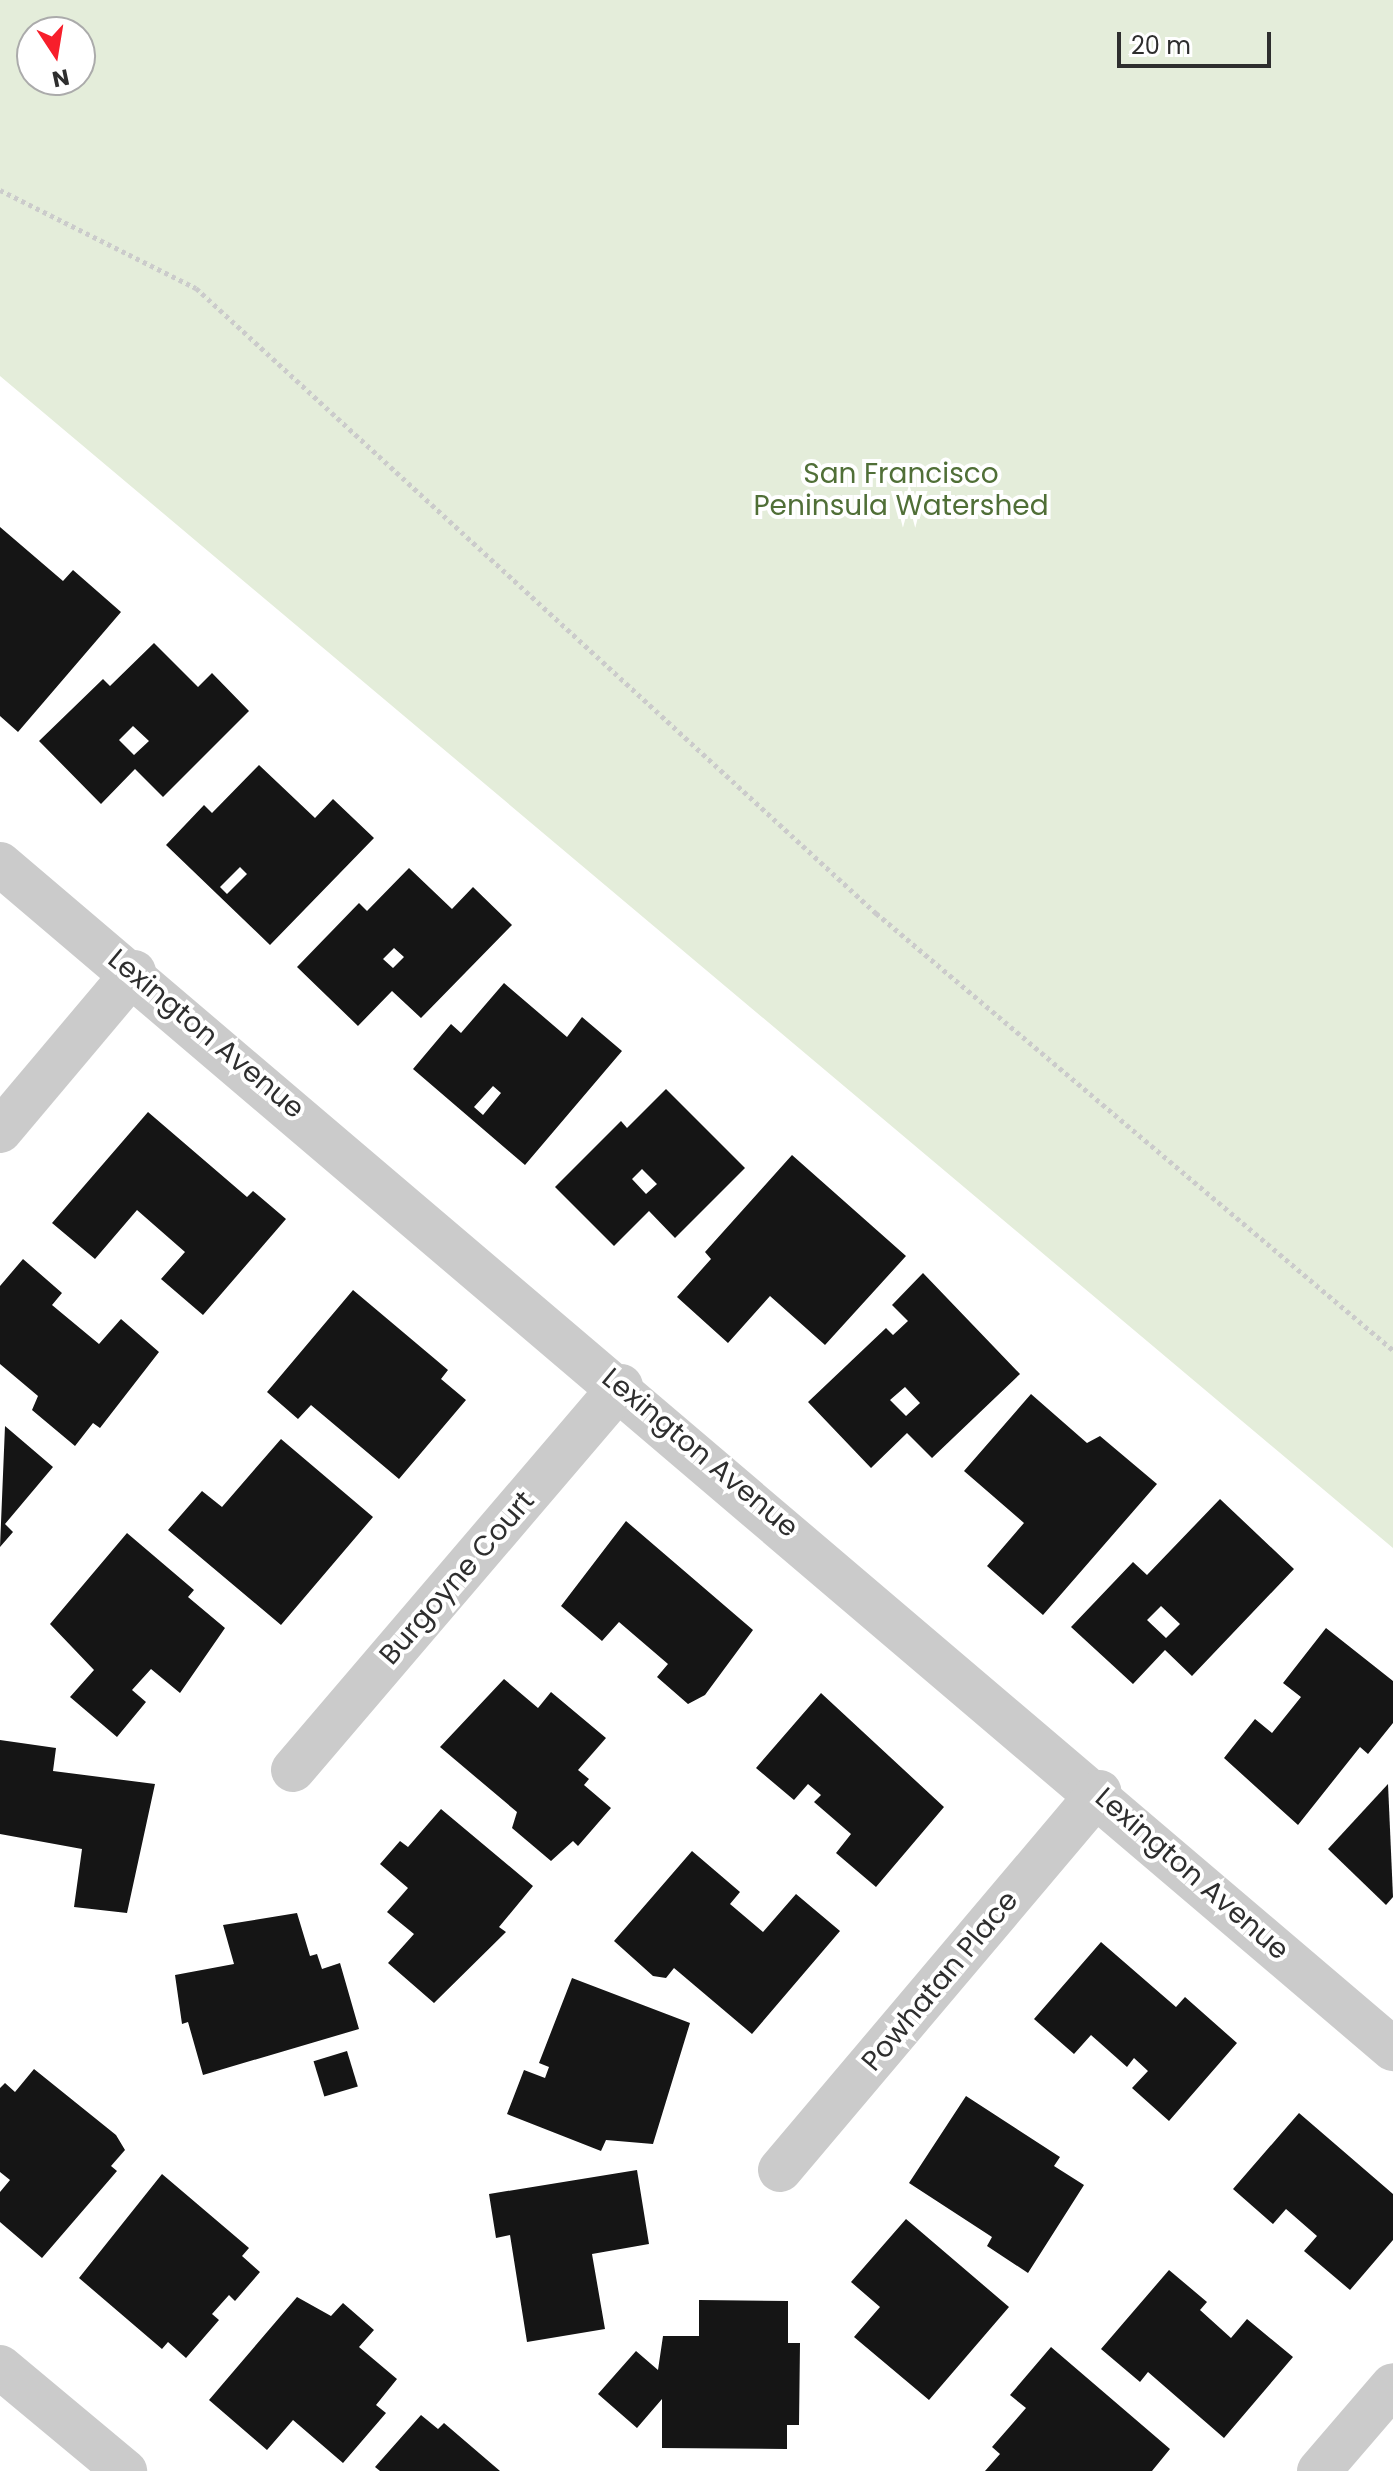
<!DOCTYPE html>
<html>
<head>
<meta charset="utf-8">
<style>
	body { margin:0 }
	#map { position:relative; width:1393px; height:2471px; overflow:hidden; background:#fff; font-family:Poppins,sans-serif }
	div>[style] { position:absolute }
	.green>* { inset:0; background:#e4edda }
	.building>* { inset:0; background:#151515; transform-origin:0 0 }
	.path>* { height:5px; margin-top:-2.5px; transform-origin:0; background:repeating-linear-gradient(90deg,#cbcbcb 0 4px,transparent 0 8px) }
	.street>* { height:44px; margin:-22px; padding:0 22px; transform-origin:22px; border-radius:22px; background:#cbcbcb }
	span { translate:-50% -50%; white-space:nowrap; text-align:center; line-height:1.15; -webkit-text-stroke:8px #fff; paint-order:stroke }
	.park-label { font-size:28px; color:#506f37 }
	.street-label { font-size:28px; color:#2e2e2e }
	.north { position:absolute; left:16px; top:16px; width:80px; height:80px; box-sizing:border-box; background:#fff; border:2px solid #ababab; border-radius:50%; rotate:168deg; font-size:22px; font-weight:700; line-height:32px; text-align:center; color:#2e2e2e }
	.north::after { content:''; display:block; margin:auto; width:28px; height:36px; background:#f71f2b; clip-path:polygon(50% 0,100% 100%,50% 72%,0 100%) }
	.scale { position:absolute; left:1117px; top:32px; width:154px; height:36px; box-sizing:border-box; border:4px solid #2e2e2e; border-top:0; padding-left:10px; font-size:24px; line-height:28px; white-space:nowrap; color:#2e2e2e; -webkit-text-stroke:6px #fff; paint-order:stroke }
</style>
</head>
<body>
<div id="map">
	<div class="green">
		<i style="clip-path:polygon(evenodd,0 0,1393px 0,1393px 1548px,0 376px,0 0,32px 32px,80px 32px,80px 80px,32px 80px,32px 32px)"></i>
	</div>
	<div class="building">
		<i style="clip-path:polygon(0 527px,63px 581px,73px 570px,121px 612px,18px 732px,0 716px)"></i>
		<i style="clip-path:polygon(evenodd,154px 643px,198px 687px,212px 673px,249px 711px,163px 797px,135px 769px,101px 804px,39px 741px,103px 679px,110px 686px,154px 643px,133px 726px,149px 741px,134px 755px,119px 740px,133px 726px)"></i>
		<i style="clip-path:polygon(evenodd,259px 765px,315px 818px,333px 799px,374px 838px,270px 945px,166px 845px,204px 805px,212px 813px,259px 765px,240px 867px,247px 874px,227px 894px,220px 887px,240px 867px)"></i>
		<i style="clip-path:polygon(evenodd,409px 868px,452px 909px,473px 887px,512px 925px,421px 1018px,392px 991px,358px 1026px,297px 967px,359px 903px,367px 911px,409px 868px,394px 948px,404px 957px,393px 968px,383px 959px,394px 948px)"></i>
		<i style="clip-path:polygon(evenodd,504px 983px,567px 1037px,582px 1017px,622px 1051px,525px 1165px,413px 1069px,451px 1024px,461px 1033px,504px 983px,493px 1086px,501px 1093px,483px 1115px,474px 1107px,493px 1086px)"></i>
		<i style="clip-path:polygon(evenodd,666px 1089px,745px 1168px,675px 1238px,649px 1211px,614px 1246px,555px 1187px,621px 1121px,627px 1128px,666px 1089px,642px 1169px,657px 1184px,646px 1194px,632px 1179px,642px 1169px)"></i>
		<i style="clip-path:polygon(148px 1112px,247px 1197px,253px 1191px,286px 1219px,203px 1315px,161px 1279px,185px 1252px,137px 1210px,95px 1259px,52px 1223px)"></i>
		<i style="clip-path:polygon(792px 1155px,906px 1256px,825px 1345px,770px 1296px,728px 1343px,677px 1297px,711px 1259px,705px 1252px)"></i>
		<i style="clip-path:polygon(23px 1259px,62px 1293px,52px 1305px,99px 1344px,121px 1319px,159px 1352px,100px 1428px,93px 1423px,75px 1446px,32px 1410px,38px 1396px,0 1364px,0 1286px)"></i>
		<i style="clip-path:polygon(evenodd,923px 1273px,1020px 1374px,932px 1458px,907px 1433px,871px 1468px,808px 1402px,886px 1328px,893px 1335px,908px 1321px,892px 1305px,923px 1273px,905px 1387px,920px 1403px,906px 1416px,890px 1400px,905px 1387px)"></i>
		<i style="clip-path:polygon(353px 1290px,448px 1370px,441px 1379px,466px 1400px,399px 1479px,311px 1405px,298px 1419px,267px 1392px)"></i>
		<i style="clip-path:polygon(1031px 1394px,1087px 1443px,1100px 1436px,1157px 1484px,1043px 1615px,987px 1566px,1024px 1523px,964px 1471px)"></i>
		<i style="clip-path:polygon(5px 1426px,53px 1467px,5px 1524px,13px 1532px,0 1547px)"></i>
		<i style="clip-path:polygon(281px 1439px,373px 1517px,281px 1625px,168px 1530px,202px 1491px,222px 1507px)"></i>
		<i style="clip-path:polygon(evenodd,1220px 1499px,1294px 1569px,1192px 1676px,1165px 1650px,1133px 1684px,1071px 1627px,1133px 1562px,1147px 1575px,1220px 1499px,1161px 1606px,1180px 1624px,1166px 1638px,1147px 1620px,1161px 1606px)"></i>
		<i style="clip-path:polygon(626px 1521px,753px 1630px,705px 1695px,688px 1704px,657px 1677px,668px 1664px,619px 1622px,602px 1641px,561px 1606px)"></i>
		<i style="clip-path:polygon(127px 1533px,194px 1590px,188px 1597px,225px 1628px,180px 1693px,151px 1669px,132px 1690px,146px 1702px,117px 1737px,70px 1697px,94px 1670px,50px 1624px)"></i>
		<i style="clip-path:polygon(1326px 1628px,1393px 1681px,1393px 1723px,1368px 1754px,1360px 1747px,1298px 1825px,1224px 1758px,1255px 1719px,1272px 1733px,1301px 1697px,1283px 1683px)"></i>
		<i style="clip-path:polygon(504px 1679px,538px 1708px,551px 1692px,606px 1738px,578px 1770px,589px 1779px,584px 1785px,611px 1808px,578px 1846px,573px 1841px,551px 1861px,512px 1828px,517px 1812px,440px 1747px)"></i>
		<i style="clip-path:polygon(821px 1693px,944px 1807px,876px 1887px,836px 1853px,851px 1834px,814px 1802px,821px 1795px,808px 1784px,794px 1800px,756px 1768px)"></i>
		<i style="clip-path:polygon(0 1740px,56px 1748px,53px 1771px,155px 1784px,127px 1913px,74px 1907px,82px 1849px,0 1834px)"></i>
		<i style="clip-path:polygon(1388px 1784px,1393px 1897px,1386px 1905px,1328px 1849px)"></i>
		<i style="clip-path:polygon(441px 1809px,533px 1886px,499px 1927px,506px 1932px,434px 2003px,388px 1963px,414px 1934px,387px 1912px,408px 1888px,380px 1864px,400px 1841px,408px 1847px)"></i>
		<i style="clip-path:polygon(692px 1851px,740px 1892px,730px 1904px,763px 1932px,796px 1894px,840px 1931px,752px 2034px,674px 1968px,666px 1978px,653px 1976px,614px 1941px)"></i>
		<i style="clip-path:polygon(297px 1913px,310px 1956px,317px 1954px,322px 1969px,340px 1963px,359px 2029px,203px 2075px,188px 2022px,182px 2024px,175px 1975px,234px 1964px,223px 1925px)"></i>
		<i style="clip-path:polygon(1101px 1942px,1176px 2007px,1185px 1997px,1237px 2043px,1169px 2121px,1132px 2088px,1148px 2071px,1134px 2058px,1127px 2067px,1091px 2035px,1074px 2054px,1034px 2019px)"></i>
		<i style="clip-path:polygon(572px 1978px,690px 2023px,653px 2144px,606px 2140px,601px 2151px,507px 2114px,524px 2070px,545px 2078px,549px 2067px,539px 2063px)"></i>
		<i style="left:347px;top:2051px;width:37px;height:35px;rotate:73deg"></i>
		<i style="clip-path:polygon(34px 2069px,116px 2135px,125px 2150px,111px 2166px,117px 2171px,42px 2258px,0 2222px,0 2192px,10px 2180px,0 2172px,0 2088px,5px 2083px,15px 2092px)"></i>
		<i style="clip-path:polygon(966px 2096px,1060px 2157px,1054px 2166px,1084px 2185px,1028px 2273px,987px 2246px,992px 2237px,909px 2183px)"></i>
		<i style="clip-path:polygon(1299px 2113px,1393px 2194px,1393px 2240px,1350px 2290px,1304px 2251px,1317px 2236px,1286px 2209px,1273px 2224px,1233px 2189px)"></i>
		<i style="clip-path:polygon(637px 2170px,649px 2244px,592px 2254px,605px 2329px,527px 2342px,510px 2235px,496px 2238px,489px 2194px)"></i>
		<i style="clip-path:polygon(162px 2174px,249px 2248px,242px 2256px,260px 2272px,235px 2301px,229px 2295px,212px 2314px,219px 2320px,186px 2358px,168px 2342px,162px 2349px,79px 2278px)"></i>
		<i style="clip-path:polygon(906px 2219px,1009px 2307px,929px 2400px,854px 2337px,880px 2307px,851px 2282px)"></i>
		<i style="clip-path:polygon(1169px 2270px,1207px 2302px,1200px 2310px,1231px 2338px,1247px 2319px,1293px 2357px,1224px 2438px,1148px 2372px,1140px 2382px,1101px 2349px)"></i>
		<i style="clip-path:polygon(297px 2297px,331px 2316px,343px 2303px,374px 2330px,359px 2347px,397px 2379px,376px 2405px,386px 2413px,343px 2463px,293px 2420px,267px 2450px,209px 2400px)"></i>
		<i style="clip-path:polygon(699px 2300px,788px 2301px,788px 2343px,800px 2343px,799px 2425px,787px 2425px,787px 2449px,662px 2448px,662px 2399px,637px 2428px,598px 2394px,636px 2351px,658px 2370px,663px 2336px,699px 2336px)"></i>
		<i style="clip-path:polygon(1051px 2347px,1170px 2449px,1152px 2471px,985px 2471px,1000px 2454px,992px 2447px,1026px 2408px,1010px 2395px)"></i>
		<i style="clip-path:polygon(421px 2415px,438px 2429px,444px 2423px,500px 2471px,380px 2471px,375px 2467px)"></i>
	</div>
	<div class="path">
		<i style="left:0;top:190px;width:219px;rotate:26.6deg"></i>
		<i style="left:196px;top:288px;width:924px;rotate:42.59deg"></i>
		<i style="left:876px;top:913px;width:677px;rotate:40.21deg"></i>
	</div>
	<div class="street">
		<i style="left:0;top:864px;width:1829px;rotate:40.39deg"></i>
		<i style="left:0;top:1131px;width:208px;rotate:-49.9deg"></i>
		<i style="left:293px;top:1770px;width:505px;rotate:-49.5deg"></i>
		<i style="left:780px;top:2170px;width:495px;rotate:-49.8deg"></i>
		<i style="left:0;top:2367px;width:163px;rotate:39.8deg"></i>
		<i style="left:1319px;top:2471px;width:113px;rotate:-49.3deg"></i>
	</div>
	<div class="park-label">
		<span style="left:901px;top:490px">San Francisco<br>Peninsula Watershed</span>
	</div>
	<div class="street-label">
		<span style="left:206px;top:1034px;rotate:40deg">Lexington Avenue</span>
		<span style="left:700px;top:1453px;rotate:40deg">Lexington Avenue</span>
		<span style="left:457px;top:1578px;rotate:-49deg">Burgoyne Court</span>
		<span style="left:1192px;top:1874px;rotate:41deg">Lexington Avenue</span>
		<span style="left:940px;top:1981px;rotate:-50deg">Powhatan Place</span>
	</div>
	<div class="north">N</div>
	<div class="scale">20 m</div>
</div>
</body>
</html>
